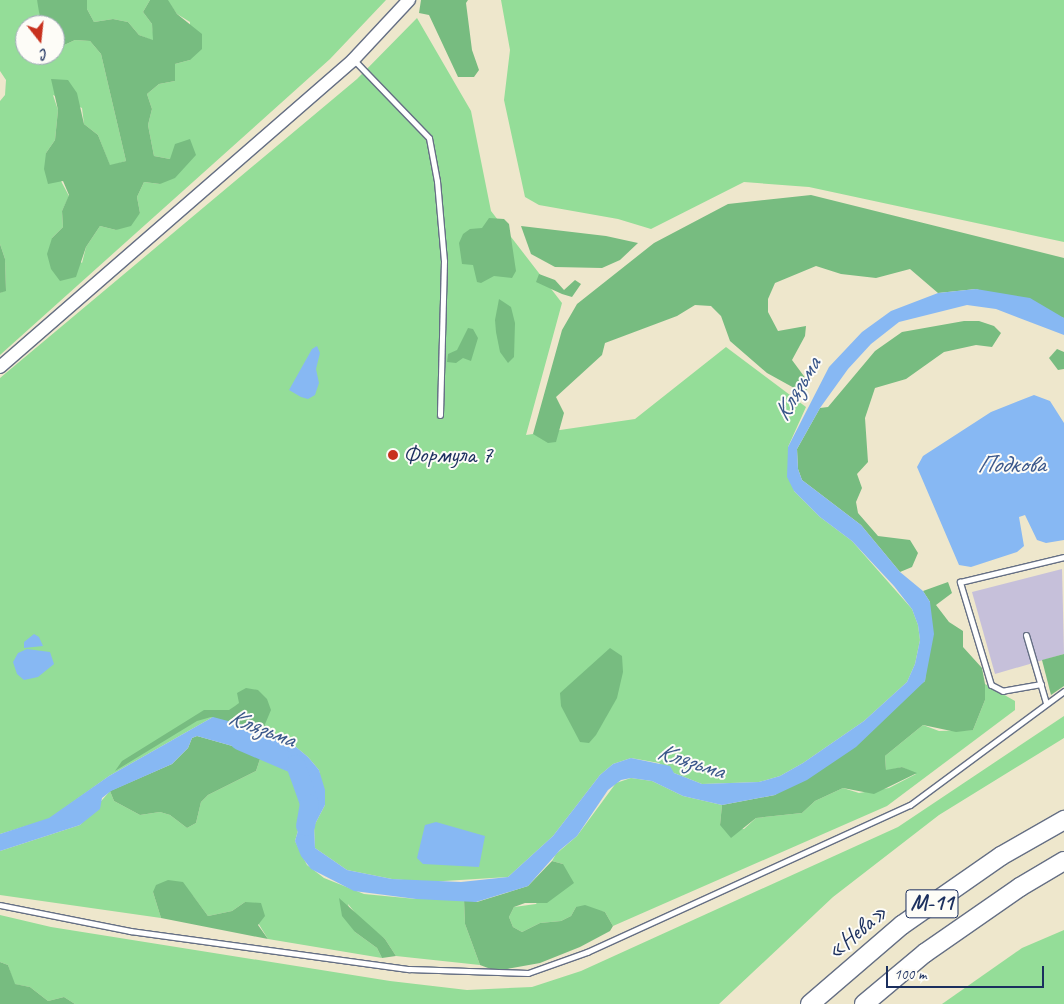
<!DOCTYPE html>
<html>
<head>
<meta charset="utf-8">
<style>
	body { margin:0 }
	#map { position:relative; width:1064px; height:1004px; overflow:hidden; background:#eee7cc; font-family:Caveat,sans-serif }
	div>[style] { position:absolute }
	.industrial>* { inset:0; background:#c6c0da }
	.green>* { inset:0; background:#94dd98 }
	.forest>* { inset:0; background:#77bc80 }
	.water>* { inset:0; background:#87b8f3 }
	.river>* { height:19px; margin:-9.5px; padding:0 9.5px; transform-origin:9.5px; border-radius:9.5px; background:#87b8f3 }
	.roads { filter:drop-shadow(1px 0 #656f84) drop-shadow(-1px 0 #656f84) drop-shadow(0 1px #656f84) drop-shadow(0 -1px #656f84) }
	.service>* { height:5px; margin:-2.5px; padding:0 2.5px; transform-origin:2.5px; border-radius:2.5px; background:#fff }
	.tertiary>* { height:12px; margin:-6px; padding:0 6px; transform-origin:6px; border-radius:6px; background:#fff }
	.motorway>* { height:18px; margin:-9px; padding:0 9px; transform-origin:9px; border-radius:9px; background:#fff }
	.dots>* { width:14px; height:14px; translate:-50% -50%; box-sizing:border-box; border:2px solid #fdfcf7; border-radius:50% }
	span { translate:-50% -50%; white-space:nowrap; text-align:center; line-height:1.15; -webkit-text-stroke:4px #fdfcf7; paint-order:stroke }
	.shield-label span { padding:1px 4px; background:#fdfcf7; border:1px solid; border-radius:4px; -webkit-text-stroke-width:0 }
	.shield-label { font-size:22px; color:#1b2f5e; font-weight:700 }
	.poi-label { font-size:24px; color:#1b2f5e }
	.left { translate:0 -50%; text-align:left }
	.street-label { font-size:24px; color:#1b2f5e }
	.water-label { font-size:25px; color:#3b588b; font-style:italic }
	.north { position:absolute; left:15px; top:15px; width:50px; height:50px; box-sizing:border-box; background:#fdfcf7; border:1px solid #a3aaba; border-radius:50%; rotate:164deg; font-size:14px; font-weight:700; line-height:20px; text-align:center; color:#1b2f5e }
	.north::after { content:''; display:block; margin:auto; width:18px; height:22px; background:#c8321e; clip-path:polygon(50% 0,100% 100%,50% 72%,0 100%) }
	.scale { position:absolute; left:886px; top:966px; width:158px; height:22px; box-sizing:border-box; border:2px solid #1b2f5e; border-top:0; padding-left:6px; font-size:15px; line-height:18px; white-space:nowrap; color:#1b2f5e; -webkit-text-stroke:4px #fdfcf7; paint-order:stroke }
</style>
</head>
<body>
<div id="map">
	<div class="industrial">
		<i style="clip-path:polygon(1062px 569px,1064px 654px,995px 674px,972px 592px)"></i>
	</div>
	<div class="green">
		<i style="clip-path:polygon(0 0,37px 0,39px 3px,40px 18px,37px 25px,25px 25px,25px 55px,55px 55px,55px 46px,60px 47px,75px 40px,90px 41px,101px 54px,126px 161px,110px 166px,98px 135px,84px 124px,82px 108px,53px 95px,58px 110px,55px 140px,46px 153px,69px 196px,62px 211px,63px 227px,52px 238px,82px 263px,86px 247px,100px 226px,116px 230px,140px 213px,137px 197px,144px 182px,160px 184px,170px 159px,154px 156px,148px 125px,152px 109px,147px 94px,159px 84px,175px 81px,175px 64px,190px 60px,190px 22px,177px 14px,167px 0,386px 0,330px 59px,0 355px,0 293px,6px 290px,5px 259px,0 244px,0 101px,5px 95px,6px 80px,0 71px)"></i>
		<i style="clip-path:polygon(87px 0,150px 0,143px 12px,152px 24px,154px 41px,139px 35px,128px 22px,113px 19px,94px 22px,87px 9px)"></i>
		<i style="clip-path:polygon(1064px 0,1064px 242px,809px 187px,744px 182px,651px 229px,618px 219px,539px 205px,525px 197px,504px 100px,510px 50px,501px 0)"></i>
		<i style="clip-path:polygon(417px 18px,471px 111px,491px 211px,562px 303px,526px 435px,635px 419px,726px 347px,806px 407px,788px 447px,794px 491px,820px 517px,852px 541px,912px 609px,918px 625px,920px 640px,915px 664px,907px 682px,864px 721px,803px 763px,780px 776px,759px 782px,702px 784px,674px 773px,659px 763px,631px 758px,613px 764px,600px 775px,553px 836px,508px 877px,428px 882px,392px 879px,347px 870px,315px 848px,314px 826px,325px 805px,319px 770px,308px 757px,290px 742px,213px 717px,109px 776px,49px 819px,0 834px,0 378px,357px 79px)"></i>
		<i style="clip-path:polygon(985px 684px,1015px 701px,1015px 710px,887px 806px,613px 926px,605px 912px,576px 907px,571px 916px,561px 921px,540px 923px,522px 932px,513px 927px,509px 917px,514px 907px,536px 904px,563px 864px,552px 861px,556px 854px,577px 836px,616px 783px,631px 778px,652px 781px,683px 796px,722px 805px,720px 825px,744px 829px,756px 818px,802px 813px,815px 801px,843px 788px,859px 793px,889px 788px,916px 774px,902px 767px,886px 771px,885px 756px,923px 725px,939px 731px,973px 730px,985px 700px)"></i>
		<i style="clip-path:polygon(1064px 716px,1064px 738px,939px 815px,833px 897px,719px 1004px,75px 1004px,64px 997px,48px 1001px,30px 987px,14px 984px,8px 965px,0 962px,0 915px,51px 927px,390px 981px,467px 990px,532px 987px,581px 971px,898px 827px)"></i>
		<i style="clip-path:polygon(263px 750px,288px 762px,305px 782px,309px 792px,295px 841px,307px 865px,324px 878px,364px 894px,416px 899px,464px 899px,465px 924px,480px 965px,396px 956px,385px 939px,360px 919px,348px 904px,355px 932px,377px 948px,382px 958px,268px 939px,245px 902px,232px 911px,208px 916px,193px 896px,153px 892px,161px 918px,0 895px,0 851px,80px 825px,110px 791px,114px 801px,140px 815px,160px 812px,170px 815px,187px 828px,196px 823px,201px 802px,208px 795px,256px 771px)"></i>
		<i style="clip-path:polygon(1064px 930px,1064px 1004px,942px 1004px,1022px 948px)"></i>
	</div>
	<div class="forest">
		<i style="clip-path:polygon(37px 0,87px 0,87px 9px,94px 22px,113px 19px,128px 22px,139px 35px,153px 40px,152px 24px,143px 12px,150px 0,168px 0,177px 14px,202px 34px,202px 49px,190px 60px,175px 64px,175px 81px,159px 84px,147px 94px,152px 109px,148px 125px,154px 156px,170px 159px,175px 144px,190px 139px,196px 155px,175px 178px,160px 184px,144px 182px,137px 197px,140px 213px,131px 226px,116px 230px,100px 226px,86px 247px,76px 277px,60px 281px,51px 269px,47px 254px,52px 238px,63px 227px,62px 211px,69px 195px,63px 181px,48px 184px,44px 169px,46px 153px,55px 140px,58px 110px,51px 79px,68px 80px,77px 93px,84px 124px,98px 135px,110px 165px,126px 161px,101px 54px,90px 41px,75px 40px,60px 47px,55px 46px,55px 25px,37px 25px,40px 18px)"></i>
		<i style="clip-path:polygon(421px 0,468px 0,466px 3px,472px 50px,479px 70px,474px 77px,458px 77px,429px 15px,419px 13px)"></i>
		<i style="clip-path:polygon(811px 195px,1064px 258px,1064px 318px,976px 289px,938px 293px,910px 269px,876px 278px,841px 274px,816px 266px,775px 283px,768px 299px,768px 312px,778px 331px,806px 326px,805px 336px,792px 360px,809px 383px,805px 394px,767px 373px,730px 341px,721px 316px,711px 306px,695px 305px,677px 316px,605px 343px,602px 355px,556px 397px,564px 413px,556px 442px,548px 443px,533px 434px,562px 330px,577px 304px,654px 243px,728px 204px)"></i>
		<i style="clip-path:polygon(489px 218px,504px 219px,509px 224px,516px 271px,512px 278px,494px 276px,481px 283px,477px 282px,473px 265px,462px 264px,459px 243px,463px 234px,470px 229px,482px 228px)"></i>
		<i style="clip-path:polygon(521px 226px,606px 236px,638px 243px,620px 260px,602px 268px,555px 267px,531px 254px)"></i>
		<i style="clip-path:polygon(0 244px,5px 259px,6px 291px,0 293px)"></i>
		<i style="clip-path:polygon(539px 274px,555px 280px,564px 290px,575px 280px,581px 284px,572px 297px,562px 294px,536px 282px)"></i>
		<i style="clip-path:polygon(499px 299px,511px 307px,515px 323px,514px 357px,508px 363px,500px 352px,496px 332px,495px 320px)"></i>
		<i style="clip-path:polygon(964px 321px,979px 321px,994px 326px,1001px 333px,992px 347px,976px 345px,944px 352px,906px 379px,875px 388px,865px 418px,868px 462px,857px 474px,862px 488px,856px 502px,858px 513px,878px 536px,910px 540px,918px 553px,912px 567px,900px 572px,861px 525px,802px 480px,798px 469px,797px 449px,820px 408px,828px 407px,875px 351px,902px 332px)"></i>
		<i style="clip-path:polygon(468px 328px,473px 329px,478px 338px,471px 361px,463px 358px,456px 363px,447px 362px,448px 354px,457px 350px)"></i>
		<i style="clip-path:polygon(1057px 349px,1064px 352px,1064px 369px,1058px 370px,1049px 358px)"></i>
		<i style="clip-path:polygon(948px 582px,952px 593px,936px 605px,949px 622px,963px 631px,963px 647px,982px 668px,985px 684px,985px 700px,973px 730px,956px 732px,923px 725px,885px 756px,886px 770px,902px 767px,917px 773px,874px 794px,843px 788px,815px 801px,802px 813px,756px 818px,731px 838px,720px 825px,722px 805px,775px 795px,925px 681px,930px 602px,923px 591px)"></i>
		<i style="clip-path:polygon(610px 648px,622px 656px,623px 672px,617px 698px,596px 735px,589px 743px,580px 742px,561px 706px,560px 693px)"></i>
		<i style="clip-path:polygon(1064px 654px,1064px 686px,1051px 695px,1042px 660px)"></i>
		<i style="clip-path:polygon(246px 688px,258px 690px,267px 699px,271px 710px,263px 729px,259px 731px,211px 717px,197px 721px,115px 771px,122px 761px,204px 710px,229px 710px,235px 706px,239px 703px,237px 693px)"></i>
		<i style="clip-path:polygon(197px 736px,243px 749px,263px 750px,256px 771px,208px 795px,201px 802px,196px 823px,187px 828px,170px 815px,160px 812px,140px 815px,114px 801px,110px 791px,172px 764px,188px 748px,192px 738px)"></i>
		<i style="clip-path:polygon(552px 861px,563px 864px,574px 883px,547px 903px,525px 903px,514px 907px,509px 917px,513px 927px,522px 932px,540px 923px,561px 921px,571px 916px,576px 907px,585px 905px,605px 912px,613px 926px,610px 931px,580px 947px,540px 963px,496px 971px,480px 965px,465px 924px,464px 899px,477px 902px,528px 886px)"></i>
		<i style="clip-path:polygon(168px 880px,183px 882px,208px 916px,232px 911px,245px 902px,261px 903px,265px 916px,258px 925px,268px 939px,161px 918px,153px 892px,156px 885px)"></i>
		<i style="clip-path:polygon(339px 898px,385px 939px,396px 956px,382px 958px,377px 948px,355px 932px,342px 916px)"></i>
		<i style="clip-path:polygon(0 962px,8px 965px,15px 984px,30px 987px,48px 1001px,64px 997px,75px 1004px,0 1004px)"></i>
	</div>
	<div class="water">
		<i style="clip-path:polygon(976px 289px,1030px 298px,1064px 318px,1064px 335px,996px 309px,967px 305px,899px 322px,871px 344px,848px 369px,820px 408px,797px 449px,798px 469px,802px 480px,861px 525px,900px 572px,923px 591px,930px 602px,934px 634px,925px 681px,856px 747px,807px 780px,775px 795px,722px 805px,683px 796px,652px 781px,631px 778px,621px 780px,608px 790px,577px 836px,560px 850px,528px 886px,476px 902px,416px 899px,354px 891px,311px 869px,301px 856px,295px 841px,309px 792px,295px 770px,269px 751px,243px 749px,197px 736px,192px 738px,188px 748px,172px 764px,111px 791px,102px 798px,100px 809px,80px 825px,0 851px,0 834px,49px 818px,109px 776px,213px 717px,265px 731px,290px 742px,308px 757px,319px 770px,325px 790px,325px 805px,314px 826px,315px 848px,347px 870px,392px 879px,461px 882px,508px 877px,553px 836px,600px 775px,613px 764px,631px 758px,670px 766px,674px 773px,702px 784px,759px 782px,780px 776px,803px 763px,864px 721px,907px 682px,915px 664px,920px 640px,918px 625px,912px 609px,894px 586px,852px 541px,820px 517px,794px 491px,787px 477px,788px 447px,829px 367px,862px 332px,891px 311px,938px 293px)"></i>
		<i style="clip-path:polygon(317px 346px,320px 353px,316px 369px,319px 383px,315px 395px,308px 399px,301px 397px,289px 390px,312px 349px)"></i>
		<i style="clip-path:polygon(1034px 395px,1050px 401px,1064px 423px,1064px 540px,1046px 543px,1037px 540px,1025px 515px,1019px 517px,1024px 546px,1017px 552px,971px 567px,959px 565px,917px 467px,923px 456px,991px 412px)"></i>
		<i style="clip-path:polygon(34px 634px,39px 637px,43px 646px,24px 648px,24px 642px)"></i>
		<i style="clip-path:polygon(27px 649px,50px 652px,54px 664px,38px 677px,24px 680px,17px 674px,13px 662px,18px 653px)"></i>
		<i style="clip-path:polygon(436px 822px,485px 836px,479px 867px,423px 864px,417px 858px,425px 825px)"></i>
	</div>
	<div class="river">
		<i style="left:239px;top:740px;width:61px;rotate:23.2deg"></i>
		<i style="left:295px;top:764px;width:41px;rotate:70.3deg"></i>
		<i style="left:309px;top:803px;width:23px;rotate:100deg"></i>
	</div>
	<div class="roads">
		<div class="service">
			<i style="left:354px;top:60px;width:108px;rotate:46.1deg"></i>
			<i style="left:429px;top:138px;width:44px;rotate:79.5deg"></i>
			<i style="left:437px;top:181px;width:80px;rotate:85deg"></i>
			<i style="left:444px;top:261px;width:154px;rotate:91.5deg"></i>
			<i style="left:1026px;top:635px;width:71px;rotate:73.6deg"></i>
			<i style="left:1041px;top:684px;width:39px;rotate:170deg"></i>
			<i style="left:1003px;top:691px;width:13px;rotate:-153deg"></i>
			<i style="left:991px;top:685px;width:108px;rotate:-106.8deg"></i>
			<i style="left:960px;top:582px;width:107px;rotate:-13.5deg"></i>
			<i style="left:0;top:905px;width:133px;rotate:11.3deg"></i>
			<i style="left:130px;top:931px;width:282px;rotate:7.8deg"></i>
			<i style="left:409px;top:969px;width:119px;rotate:1.9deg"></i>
			<i style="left:528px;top:973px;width:63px;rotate:-19.6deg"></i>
			<i style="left:587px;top:952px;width:355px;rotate:-24.5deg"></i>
			<i style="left:910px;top:805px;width:192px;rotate:-36.5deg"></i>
		</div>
		<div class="tertiary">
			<i style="left:0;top:367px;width:468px;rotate:-41deg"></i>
			<i style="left:353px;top:60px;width:82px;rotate:-47deg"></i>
		</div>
		<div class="motorway">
			<i style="left:810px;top:1004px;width:121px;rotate:-40.7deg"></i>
			<i style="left:902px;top:925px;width:121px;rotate:-34.9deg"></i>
			<i style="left:1001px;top:856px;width:73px;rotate:-29.7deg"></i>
			<i style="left:864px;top:1004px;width:80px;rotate:-39.9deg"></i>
			<i style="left:925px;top:953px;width:116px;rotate:-34.8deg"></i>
			<i style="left:1020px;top:887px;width:51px;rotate:-30.6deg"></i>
		</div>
	</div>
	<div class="dots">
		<i style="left:393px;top:455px;background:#c8321e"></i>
	</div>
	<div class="shield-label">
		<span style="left:932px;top:904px">М-11</span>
	</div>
	<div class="poi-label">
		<span class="left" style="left:403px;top:455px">Формула 7</span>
	</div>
	<div class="street-label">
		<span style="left:857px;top:932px;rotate:-40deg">«Нева»</span>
	</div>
	<div class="water-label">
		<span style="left:797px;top:389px;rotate:-59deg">Клязьма</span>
		<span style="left:1011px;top:464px">Подкова</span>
		<span style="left:262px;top:728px;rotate:21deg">Клязьма</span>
		<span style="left:691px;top:761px;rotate:18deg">Клязьма</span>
	</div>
	<div class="north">С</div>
	<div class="scale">100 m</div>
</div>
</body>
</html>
